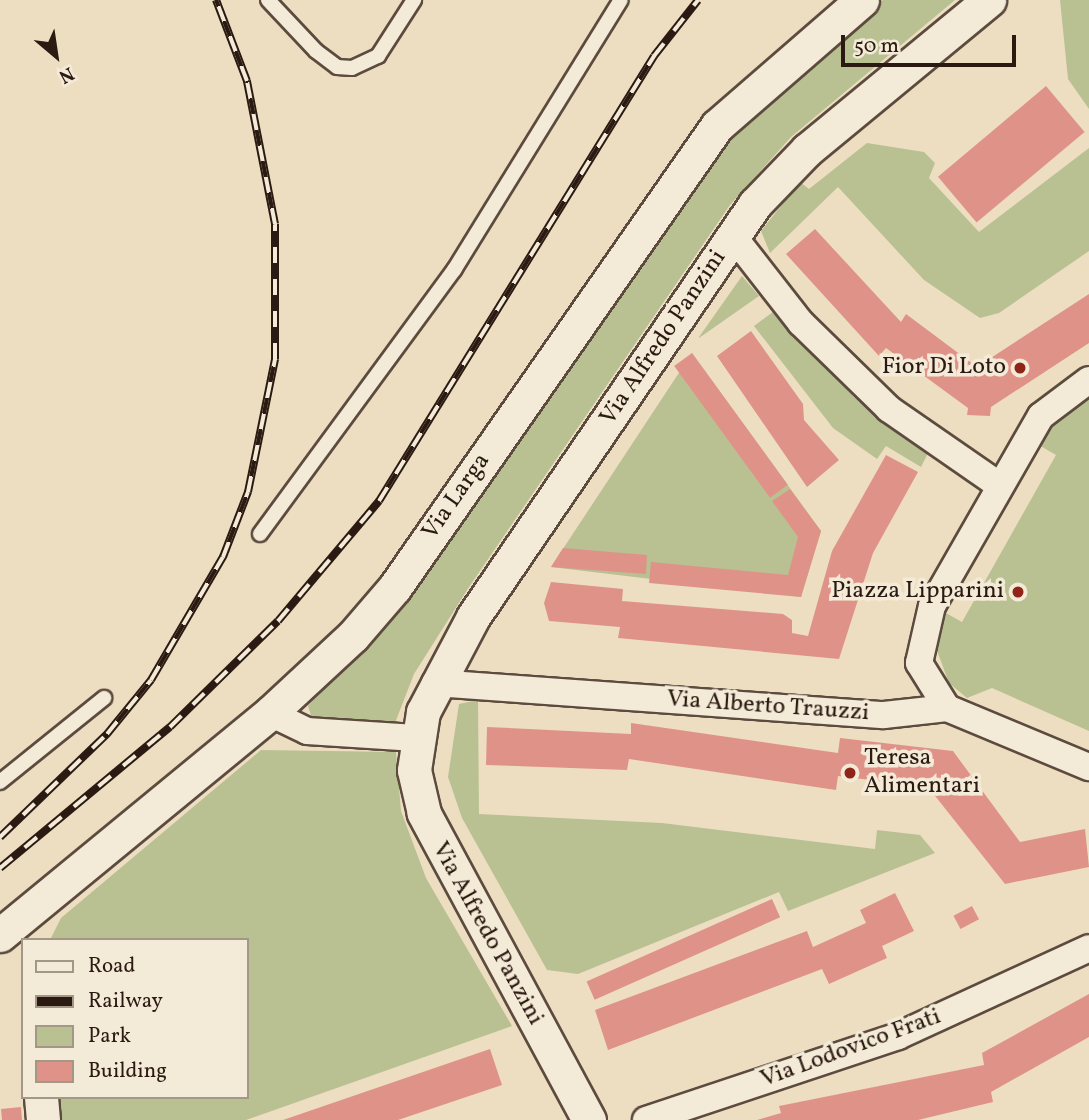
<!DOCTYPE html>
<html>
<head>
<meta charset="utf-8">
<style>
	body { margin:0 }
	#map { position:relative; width:1089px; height:1120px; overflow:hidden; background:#eddec1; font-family:Vollkorn,serif }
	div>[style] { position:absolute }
	.green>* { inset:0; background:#b9c192 }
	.building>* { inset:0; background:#df9388; transform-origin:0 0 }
	.roads { filter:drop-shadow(2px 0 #5c4b3e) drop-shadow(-2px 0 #5c4b3e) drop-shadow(0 2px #5c4b3e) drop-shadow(0 -2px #5c4b3e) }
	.service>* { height:14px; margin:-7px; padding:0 7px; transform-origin:7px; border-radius:7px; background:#f3ead7 }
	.minor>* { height:26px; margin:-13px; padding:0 13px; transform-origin:13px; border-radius:13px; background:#f3ead7 }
	.tertiary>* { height:33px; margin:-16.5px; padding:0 16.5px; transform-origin:16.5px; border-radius:16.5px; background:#f3ead7 }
	.rail>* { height:8px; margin-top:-4px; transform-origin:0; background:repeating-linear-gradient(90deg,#f3ead7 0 16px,#2b1a12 0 32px); box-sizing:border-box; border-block:2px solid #2b1a12 }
	.dots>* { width:19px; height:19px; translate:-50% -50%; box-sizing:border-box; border:4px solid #f3ead7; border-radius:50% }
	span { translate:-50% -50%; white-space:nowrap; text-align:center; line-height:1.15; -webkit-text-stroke:7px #f3ead7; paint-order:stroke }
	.street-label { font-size:24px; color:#2b1a12 }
	.poi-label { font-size:24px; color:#2b1a12 }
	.right { translate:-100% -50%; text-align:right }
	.left { translate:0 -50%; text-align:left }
	.legend { position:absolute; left:21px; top:938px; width:228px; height:161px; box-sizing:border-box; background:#f3ead7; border:2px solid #a39788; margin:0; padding:9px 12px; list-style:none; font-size:21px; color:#2b1a12 }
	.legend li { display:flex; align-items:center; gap:14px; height:35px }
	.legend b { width:35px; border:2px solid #a39788 }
	.north { position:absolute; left:21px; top:21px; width:70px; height:70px; -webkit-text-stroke:5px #f3ead7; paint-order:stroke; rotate:151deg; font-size:19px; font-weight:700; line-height:28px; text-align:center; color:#2b1a12 }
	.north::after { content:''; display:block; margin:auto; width:24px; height:32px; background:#2b1a12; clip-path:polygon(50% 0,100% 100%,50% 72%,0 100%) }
	.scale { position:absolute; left:841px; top:35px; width:175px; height:32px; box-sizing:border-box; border:4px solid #2b1a12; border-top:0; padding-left:9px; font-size:21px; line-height:24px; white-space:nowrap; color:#2b1a12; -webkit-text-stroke:5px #f3ead7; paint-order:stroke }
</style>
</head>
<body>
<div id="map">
	<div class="green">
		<i style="clip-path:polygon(883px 0,955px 0,791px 137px,730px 205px,469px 587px,414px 674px,395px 723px,313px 722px,308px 706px,430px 567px,715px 156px,775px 93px)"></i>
		<i style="clip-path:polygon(1060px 0,1089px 0,1089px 109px,1068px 79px)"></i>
		<i style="clip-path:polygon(867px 143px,924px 152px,935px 163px,929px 178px,979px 232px,1089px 148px,1089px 251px,999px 313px,980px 318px,924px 280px,838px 187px,770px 253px,761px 231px,800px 182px,809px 189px)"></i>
		<i style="clip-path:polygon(742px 276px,759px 296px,699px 338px,699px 337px)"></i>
		<i style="clip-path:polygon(777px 309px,854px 397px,928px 453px,921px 467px,886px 446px,877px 459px,833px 428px,754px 326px)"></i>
		<i style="clip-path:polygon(692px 353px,821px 531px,801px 597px,551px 567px)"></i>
		<i style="clip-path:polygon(1089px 395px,1089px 731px,992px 688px,967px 698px,949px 683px,936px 648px,946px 613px,962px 622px,1056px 455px,1037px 444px,1054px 419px)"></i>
		<i style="clip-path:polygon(478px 700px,479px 814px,662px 823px,875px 849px,877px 830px,920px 835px,935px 853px,788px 911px,779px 892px,578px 974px,547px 970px,462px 818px,448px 777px,459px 704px)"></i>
		<i style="clip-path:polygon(261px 750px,396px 752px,401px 811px,426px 878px,512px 1026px,246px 1120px,62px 1120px,59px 1097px,247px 1097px,247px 940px,50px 940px,61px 918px)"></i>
	</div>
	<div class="building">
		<i style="left:1046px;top:86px;width:60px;height:141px;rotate:50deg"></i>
		<i style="clip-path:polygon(815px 229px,901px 322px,906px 314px,977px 367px,1089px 294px,1089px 343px,991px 407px,990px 416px,967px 415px,968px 408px,886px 348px,879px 356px,786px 254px)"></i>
		<i style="clip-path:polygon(751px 331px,803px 404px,804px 420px,839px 460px,807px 487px,717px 356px)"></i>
		<i style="left:692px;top:353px;width:163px;height:22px;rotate:54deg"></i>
		<i style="clip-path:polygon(886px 455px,918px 472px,873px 553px,839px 659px,618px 638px,620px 627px,549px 621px,544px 603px,551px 582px,623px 589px,622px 601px,783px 614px,792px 620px,792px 633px,808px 636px,832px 551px)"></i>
		<i style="clip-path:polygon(790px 489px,821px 531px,801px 597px,649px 583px,651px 562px,788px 575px,798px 537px,772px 501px)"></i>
		<i style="clip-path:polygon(563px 548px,647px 555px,646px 574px,551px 567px)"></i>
		<i style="clip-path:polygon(631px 723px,838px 753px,840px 738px,953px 751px,1020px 842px,1085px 829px,1089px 867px,1005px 884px,928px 787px,838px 776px,836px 790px,629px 759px,627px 770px,486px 765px,487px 727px,631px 734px)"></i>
		<i style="clip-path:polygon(895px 893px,914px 931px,882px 946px,887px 958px,829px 984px,822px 969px,608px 1050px,595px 1010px,807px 931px,813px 947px,866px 923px,860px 910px)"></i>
		<i style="left:772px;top:899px;width:20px;height:203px;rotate:66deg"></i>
		<i style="left:972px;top:906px;width:15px;height:21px;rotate:62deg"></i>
		<i style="clip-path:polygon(1089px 994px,1089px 1037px,991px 1092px,993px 1102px,918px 1120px,757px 1120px,781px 1113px,779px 1106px,984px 1065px,982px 1053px)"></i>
		<i style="clip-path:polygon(490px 1049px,502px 1085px,398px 1120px,283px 1120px)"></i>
		<i style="clip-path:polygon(21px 1107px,22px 1120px,2px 1120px,1px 1109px)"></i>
	</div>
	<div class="roads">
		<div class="service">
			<i style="left:268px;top:0;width:70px;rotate:46.7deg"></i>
			<i style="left:316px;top:51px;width:26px;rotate:37deg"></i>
			<i style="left:337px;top:67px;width:15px;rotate:4deg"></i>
			<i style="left:352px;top:68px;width:29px;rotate:-25deg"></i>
			<i style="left:378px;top:56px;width:67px;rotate:-57.3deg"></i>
			<i style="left:260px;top:534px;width:328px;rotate:-53.7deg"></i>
			<i style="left:454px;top:270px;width:317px;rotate:-58.3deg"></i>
			<i style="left:0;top:782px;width:134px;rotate:-38.9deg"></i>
		</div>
		<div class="minor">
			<i style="left:733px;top:236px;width:110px;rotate:52deg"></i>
			<i style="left:801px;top:323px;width:123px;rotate:44.3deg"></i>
			<i style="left:889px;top:409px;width:135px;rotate:34.7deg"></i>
			<i style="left:435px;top:683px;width:450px;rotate:4.1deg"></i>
			<i style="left:884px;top:715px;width:63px;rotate:-6.3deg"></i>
			<i style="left:947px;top:708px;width:154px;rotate:22.6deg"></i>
			<i style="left:947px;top:708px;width:53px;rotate:-121.9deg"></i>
			<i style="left:919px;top:663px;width:58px;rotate:-77.2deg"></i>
			<i style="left:932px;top:606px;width:219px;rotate:-60.2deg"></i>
			<i style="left:1041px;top:416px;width:60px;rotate:-36.9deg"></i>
			<i style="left:270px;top:713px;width:41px;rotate:25.9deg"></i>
			<i style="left:307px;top:731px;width:109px;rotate:3.7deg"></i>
			<i style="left:646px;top:1120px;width:266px;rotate:-18.4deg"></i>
			<i style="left:898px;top:1036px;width:210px;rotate:-24.7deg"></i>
		</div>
		<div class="tertiary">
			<i style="left:0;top:935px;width:350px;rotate:-39.4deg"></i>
			<i style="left:270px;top:713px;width:113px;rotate:-42.9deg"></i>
			<i style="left:353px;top:636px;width:65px;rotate:-49.4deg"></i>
			<i style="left:395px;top:587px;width:562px;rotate:-55.07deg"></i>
			<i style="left:717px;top:126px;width:192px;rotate:-41deg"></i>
			<i style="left:41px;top:1097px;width:23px;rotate:85deg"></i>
			<i style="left:589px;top:1120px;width:349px;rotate:-118.3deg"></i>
			<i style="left:424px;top:813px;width:44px;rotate:-103.1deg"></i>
			<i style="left:414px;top:770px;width:59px;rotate:-81.2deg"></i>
			<i style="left:423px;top:712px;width:107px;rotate:-62.2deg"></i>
			<i style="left:473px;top:617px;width:500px;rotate:-55.67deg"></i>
			<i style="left:755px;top:204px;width:75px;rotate:-46.1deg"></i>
			<i style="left:807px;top:150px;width:236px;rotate:-39.5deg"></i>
		</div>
	</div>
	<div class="rail">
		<i style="left:0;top:837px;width:149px;rotate:-43.9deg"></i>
		<i style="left:107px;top:734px;width:70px;rotate:-50.8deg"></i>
		<i style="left:151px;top:680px;width:143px;rotate:-59.7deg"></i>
		<i style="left:223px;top:557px;width:70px;rotate:-69deg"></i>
		<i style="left:248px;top:492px;width:136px;rotate:-78.5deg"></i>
		<i style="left:275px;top:359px;width:135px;rotate:-90deg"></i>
		<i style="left:275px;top:224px;width:146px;rotate:-101.1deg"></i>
		<i style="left:247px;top:81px;width:87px;rotate:-110.9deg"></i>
		<i style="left:0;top:868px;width:221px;rotate:-39.7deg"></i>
		<i style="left:170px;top:727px;width:151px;rotate:-44.5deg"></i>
		<i style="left:278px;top:621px;width:157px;rotate:-49.9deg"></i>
		<i style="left:379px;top:501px;width:523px;rotate:-58.28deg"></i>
		<i style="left:654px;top:56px;width:71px;rotate:-51.8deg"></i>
	</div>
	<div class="dots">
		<i style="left:1020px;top:368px;background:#8f2418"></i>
		<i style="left:1018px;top:592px;background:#8f2418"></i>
		<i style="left:850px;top:773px;background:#8f2418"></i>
	</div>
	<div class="street-label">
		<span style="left:664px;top:338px;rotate:-56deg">Via Alfredo Panzini</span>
		<span style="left:457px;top:497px;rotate:-55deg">Via Larga</span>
		<span style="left:768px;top:707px;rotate:4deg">Via Alberto Trauzzi</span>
		<span style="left:487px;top:934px;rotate:61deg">Via Alfredo Panzini</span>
		<span style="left:851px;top:1049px;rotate:-20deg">Via Lodovico Frati</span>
	</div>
	<div class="poi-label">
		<span class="right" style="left:1006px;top:368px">Fior Di Loto</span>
		<span class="right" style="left:1004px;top:592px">Piazza Lipparini</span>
		<span class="left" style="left:864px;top:773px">Teresa<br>Alimentari</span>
	</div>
	<ul class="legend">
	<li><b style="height:9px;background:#f3ead7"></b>Road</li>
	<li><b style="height:9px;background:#2b1a12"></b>Railway</li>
	<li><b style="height:19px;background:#b9c192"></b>Park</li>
	<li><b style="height:19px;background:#df9388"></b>Building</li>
	</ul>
	<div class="north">N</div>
	<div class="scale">50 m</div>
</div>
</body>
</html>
